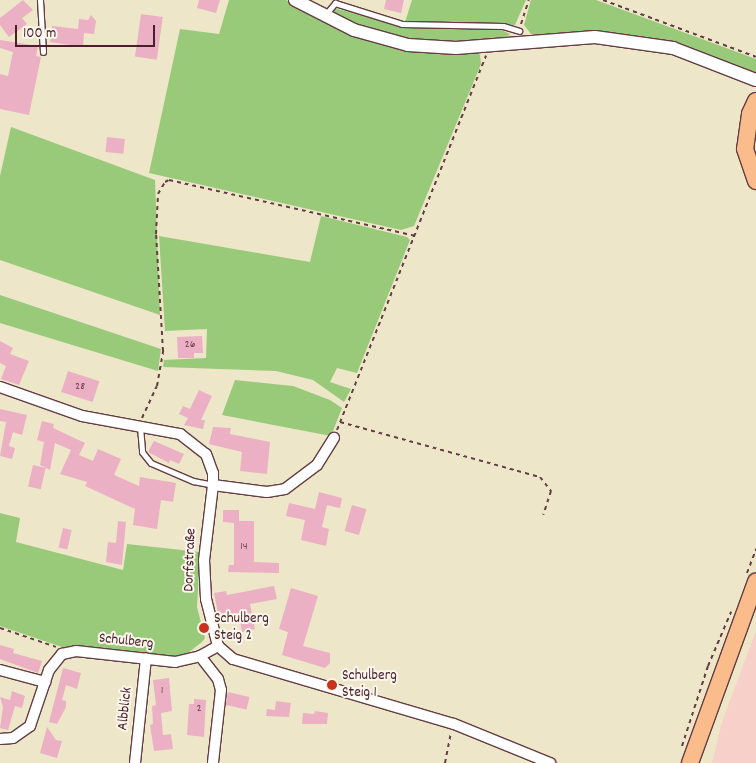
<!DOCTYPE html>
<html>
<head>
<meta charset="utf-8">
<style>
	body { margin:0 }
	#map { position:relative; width:756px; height:763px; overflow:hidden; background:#eee6c9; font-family:Dekko,sans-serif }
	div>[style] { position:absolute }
	.built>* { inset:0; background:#f7d0ca }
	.green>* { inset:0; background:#98ca7a }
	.building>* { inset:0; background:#ebb0c3; transform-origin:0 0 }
	.path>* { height:2px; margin-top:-1px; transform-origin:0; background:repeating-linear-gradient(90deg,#633d43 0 4px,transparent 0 8px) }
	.roads { filter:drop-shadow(1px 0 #633d43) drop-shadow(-1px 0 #633d43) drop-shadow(0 1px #633d43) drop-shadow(0 -1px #633d43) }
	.service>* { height:5px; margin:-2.5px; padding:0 2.5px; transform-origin:2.5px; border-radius:2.5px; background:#fff }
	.minor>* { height:10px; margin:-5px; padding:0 5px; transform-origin:5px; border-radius:5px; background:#fff }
	.tertiary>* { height:12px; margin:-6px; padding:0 6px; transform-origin:6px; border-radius:6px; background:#fff }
	.primary>* { height:16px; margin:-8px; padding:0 8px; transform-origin:8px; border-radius:8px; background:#fabc8b }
	.dots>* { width:14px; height:14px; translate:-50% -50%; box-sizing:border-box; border:2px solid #fbf7ec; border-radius:50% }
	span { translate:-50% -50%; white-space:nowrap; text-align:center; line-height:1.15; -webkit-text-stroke:4px #fbf7ec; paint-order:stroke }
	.number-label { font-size:12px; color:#724351 }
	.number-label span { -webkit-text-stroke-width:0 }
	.street-label { font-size:15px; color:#4a1f2b }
	.poi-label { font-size:15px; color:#4a1f2b }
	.left { translate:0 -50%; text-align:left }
	.scale { position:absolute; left:15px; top:25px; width:140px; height:22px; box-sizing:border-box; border:2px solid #4a1f2b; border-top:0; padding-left:6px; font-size:15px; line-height:18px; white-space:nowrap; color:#4a1f2b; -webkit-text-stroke:4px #fbf7ec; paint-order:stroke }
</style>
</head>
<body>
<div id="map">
	<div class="built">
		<i style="clip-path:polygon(756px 631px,756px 763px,712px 763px,722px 722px)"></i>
	</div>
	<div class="green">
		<i style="clip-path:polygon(229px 0,286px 0,321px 20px,380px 44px,405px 49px,477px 52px,480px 55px,481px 64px,414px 226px,401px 230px,149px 173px,180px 29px,219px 34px)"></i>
		<i style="clip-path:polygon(412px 0,526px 0,515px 25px,405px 22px)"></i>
		<i style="clip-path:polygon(531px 0,596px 0,756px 59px,756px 73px,704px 54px,631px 36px,531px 34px,524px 25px)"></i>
		<i style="clip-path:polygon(333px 8px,417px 28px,499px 29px,510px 34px,504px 39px,452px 43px,413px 41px,357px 26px,331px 13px)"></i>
		<i style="clip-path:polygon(11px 127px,155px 180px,160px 315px,0 260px,0 176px)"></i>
		<i style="clip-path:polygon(321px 216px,407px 237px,410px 240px,357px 373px,337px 368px,330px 382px,351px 389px,344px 402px,313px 380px,276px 371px,163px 367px,164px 360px,206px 358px,207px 329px,165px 331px,159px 236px,310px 262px)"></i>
		<i style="clip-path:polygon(0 295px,161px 349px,158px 371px,0 323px)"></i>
		<i style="clip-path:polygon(235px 380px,293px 386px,330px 400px,342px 408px,331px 436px,222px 415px)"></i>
		<i style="clip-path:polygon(0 513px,20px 518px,16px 542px,123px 570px,127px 544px,200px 552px,197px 607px,205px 638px,202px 642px,184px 656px,175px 658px,77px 646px,65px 648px,0 626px)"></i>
	</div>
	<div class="building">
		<i style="clip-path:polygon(23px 0,33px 10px,22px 18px,27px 24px,9px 37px,0 25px,0 18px)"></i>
		<i style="clip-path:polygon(199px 0,220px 0,216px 13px,197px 8px)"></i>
		<i style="clip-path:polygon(386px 0,404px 0,401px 13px,384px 9px)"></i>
		<i style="left:141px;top:14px;width:22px;height:43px;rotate:8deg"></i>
		<i style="clip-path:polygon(91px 15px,96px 21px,94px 34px,84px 33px,83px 47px,50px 42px,52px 26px,78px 29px,79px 19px,88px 20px)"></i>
		<i style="clip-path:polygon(0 40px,38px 46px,36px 56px,41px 57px,29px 115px,0 109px,0 74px,8px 76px,13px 52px,0 48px)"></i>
		<i style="left:107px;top:137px;width:18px;height:15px;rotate:6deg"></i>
		<i style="clip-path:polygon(202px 336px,203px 353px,194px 353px,194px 358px,178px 358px,177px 337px)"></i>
		<i style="clip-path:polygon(0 341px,13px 348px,10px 354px,29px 361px,19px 385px,1px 379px,6px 366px,0 363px)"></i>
		<i style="left:68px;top:371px;width:33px;height:22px;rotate:18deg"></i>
		<i style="clip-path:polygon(199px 390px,212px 396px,201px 420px,205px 420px,203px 429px,184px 425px,188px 418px,179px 414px,183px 406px,190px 409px)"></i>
		<i style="clip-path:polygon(0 409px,27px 415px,22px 435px,13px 432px,9px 446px,15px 448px,12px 459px,0 456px,6px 422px,0 421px)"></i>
		<i style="clip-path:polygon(42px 421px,54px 424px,53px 428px,85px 443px,79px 455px,93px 461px,98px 449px,121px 459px,114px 475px,139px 486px,140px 477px,176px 483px,173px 502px,161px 500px,157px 529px,133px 525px,135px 509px,85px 486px,87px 482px,60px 474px,71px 450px,55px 443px,50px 470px,40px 465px,44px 442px,37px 440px)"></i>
		<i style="clip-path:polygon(213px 427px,231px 428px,230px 434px,270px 442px,267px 474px,240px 471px,242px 452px,209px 444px)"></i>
		<i style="clip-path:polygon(154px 441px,184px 454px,179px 464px,170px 460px,169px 463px,148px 452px)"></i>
		<i style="left:33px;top:465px;width:13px;height:22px;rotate:13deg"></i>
		<i style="clip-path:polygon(319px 492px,342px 498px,340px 508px,327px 505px,322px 527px,329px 529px,326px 546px,301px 540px,305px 520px,286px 516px,289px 503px,315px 509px)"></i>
		<i style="left:352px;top:505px;width:15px;height:27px;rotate:16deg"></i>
		<i style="clip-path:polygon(223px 510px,239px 510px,239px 521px,254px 521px,254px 562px,279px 563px,279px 573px,228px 572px,229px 565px,234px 565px,234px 523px,223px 522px)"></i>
		<i style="clip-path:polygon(118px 521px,126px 522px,122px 565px,106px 562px,108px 542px,116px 543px)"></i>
		<i style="left:63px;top:528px;width:9px;height:20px;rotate:13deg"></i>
		<i style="clip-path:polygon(274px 586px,277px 599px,250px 604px,255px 629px,242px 632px,239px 616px,222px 620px,221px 612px,218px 613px,214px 593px,226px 591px,227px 595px)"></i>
		<i style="clip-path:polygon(291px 588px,318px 596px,303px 646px,330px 653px,330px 663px,325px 668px,282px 655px,288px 632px,279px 629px)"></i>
		<i style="clip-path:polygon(0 645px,14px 649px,13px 653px,42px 661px,38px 673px,0 659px)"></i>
		<i style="clip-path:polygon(63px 668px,81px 673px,77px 689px,66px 685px,62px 700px,66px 701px,66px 707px,57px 724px,49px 722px)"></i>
		<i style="clip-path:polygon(169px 678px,172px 711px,161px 713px,163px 735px,171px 734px,173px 749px,154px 751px,150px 725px,153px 724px,152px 706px,156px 705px,153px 680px)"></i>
		<i style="clip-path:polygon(12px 691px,25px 696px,22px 708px,15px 706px,8px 730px,0 728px,3px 707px,0 697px,10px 700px)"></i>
		<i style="left:228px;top:692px;width:22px;height:13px;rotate:13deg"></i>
		<i style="clip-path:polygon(194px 699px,206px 700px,204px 737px,187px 735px,189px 704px,194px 704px)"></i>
		<i style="clip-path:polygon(276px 701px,291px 703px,289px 717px,266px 716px,267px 709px,275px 710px)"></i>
		<i style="clip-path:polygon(315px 711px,328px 713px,327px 724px,302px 724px,303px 713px,314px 714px)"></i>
		<i style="clip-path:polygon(47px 727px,56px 740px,62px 741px,57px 758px,40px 753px)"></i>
	</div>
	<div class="path">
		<i style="left:603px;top:0;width:163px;rotate:20.4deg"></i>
		<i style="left:521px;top:24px;width:25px;rotate:-72deg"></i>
		<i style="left:142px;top:418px;width:35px;rotate:-65deg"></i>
		<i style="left:157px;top:386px;width:36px;rotate:-80deg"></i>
		<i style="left:163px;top:351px;width:117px;rotate:-93.4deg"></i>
		<i style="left:156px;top:234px;width:40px;rotate:-87.1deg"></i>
		<i style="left:158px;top:194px;width:14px;rotate:-60deg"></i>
		<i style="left:165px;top:182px;width:4px;rotate:-27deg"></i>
		<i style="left:169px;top:180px;width:253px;rotate:12.8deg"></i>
		<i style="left:340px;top:422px;width:207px;rotate:15.4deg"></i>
		<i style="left:540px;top:477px;width:18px;rotate:52deg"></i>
		<i style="left:551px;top:491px;width:25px;rotate:108deg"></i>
		<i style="left:337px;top:430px;width:403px;rotate:-68.3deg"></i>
		<i style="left:747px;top:573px;width:26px;rotate:-69deg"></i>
		<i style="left:0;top:628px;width:59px;rotate:18.7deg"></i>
		<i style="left:682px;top:746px;width:84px;rotate:-72deg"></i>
		<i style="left:708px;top:666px;width:59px;rotate:-66.9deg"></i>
		<i style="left:445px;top:763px;width:31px;rotate:-79deg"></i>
	</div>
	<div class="roads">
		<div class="service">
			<i style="left:40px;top:0;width:52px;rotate:86.7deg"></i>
			<i style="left:325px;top:15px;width:16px;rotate:-50deg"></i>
			<i style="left:335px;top:3px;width:70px;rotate:17.4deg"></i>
			<i style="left:402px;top:24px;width:101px;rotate:1.1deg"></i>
			<i style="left:503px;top:26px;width:17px;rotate:17deg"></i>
			<i style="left:140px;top:427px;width:25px;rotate:85deg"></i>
			<i style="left:142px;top:452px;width:14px;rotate:51deg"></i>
			<i style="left:151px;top:463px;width:46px;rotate:23.2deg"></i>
			<i style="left:193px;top:481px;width:20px;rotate:11deg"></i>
		</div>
		<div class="minor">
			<i style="left:0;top:387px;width:87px;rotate:19.5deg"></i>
			<i style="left:82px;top:416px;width:100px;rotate:10.4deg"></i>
			<i style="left:180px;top:434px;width:33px;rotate:38deg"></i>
			<i style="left:206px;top:454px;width:20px;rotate:70deg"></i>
			<i style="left:213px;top:473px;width:12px;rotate:90deg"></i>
			<i style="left:213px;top:485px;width:76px;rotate:96.8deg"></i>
			<i style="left:204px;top:560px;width:39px;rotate:87deg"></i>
			<i style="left:206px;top:599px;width:49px;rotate:75.7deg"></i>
			<i style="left:218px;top:646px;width:20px;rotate:41deg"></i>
			<i style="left:233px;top:659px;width:230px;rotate:16.4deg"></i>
			<i style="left:454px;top:724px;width:104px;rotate:22.1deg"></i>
			<i style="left:213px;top:485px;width:54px;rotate:7.4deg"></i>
			<i style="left:267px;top:492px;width:18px;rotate:-9deg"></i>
			<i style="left:285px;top:489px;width:40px;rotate:-37deg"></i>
			<i style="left:317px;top:465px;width:32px;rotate:-58deg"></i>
			<i style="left:200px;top:656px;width:29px;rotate:52deg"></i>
			<i style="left:218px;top:679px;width:11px;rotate:75deg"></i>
			<i style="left:221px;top:690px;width:73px;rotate:96.3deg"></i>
			<i style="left:0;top:670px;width:47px;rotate:14.9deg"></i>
			<i style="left:0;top:739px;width:13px;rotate:-4deg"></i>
			<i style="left:13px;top:738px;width:21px;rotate:-35deg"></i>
			<i style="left:30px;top:726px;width:59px;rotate:-71.3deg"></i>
			<i style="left:49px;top:670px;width:21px;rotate:-51deg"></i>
			<i style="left:62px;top:654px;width:14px;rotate:-12deg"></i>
			<i style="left:76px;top:651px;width:100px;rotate:6.3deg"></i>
			<i style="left:175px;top:662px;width:26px;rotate:-13deg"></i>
			<i style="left:200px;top:656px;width:21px;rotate:-29deg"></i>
			<i style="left:135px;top:763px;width:105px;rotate:-84deg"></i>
		</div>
		<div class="tertiary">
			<i style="left:295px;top:0;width:66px;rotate:27deg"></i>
			<i style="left:354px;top:30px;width:56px;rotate:15.5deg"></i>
			<i style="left:408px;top:45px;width:48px;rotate:3.6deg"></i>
			<i style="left:456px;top:48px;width:139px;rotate:-4.5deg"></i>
			<i style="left:595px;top:37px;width:79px;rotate:8deg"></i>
			<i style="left:673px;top:48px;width:89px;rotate:21.1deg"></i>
		</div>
		<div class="primary">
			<i style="left:756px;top:101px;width:14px;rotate:115deg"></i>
			<i style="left:750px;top:114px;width:35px;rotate:98deg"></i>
			<i style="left:745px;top:149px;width:34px;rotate:71deg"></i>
			<i style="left:690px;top:763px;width:193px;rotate:-70deg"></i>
		</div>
	</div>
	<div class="dots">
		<i style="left:204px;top:628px;background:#c8321e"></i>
		<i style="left:332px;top:685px;background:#c8321e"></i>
	</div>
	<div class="number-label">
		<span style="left:190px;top:345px">26</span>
		<span style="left:80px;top:387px">28</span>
		<span style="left:244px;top:547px">14</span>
		<span style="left:162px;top:691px">1</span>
		<span style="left:199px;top:709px">2</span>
	</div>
	<div class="street-label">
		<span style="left:191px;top:560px;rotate:-88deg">Dorfstraße</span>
		<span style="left:126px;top:642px;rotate:6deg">Schulberg</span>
		<span style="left:126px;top:709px;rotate:-84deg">Albblick</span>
	</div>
	<div class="poi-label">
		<span class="left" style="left:214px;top:628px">Schulberg<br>Steig 2</span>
		<span class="left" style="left:342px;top:685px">Schulberg<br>Steig 1</span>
	</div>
	<div class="scale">100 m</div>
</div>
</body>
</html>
